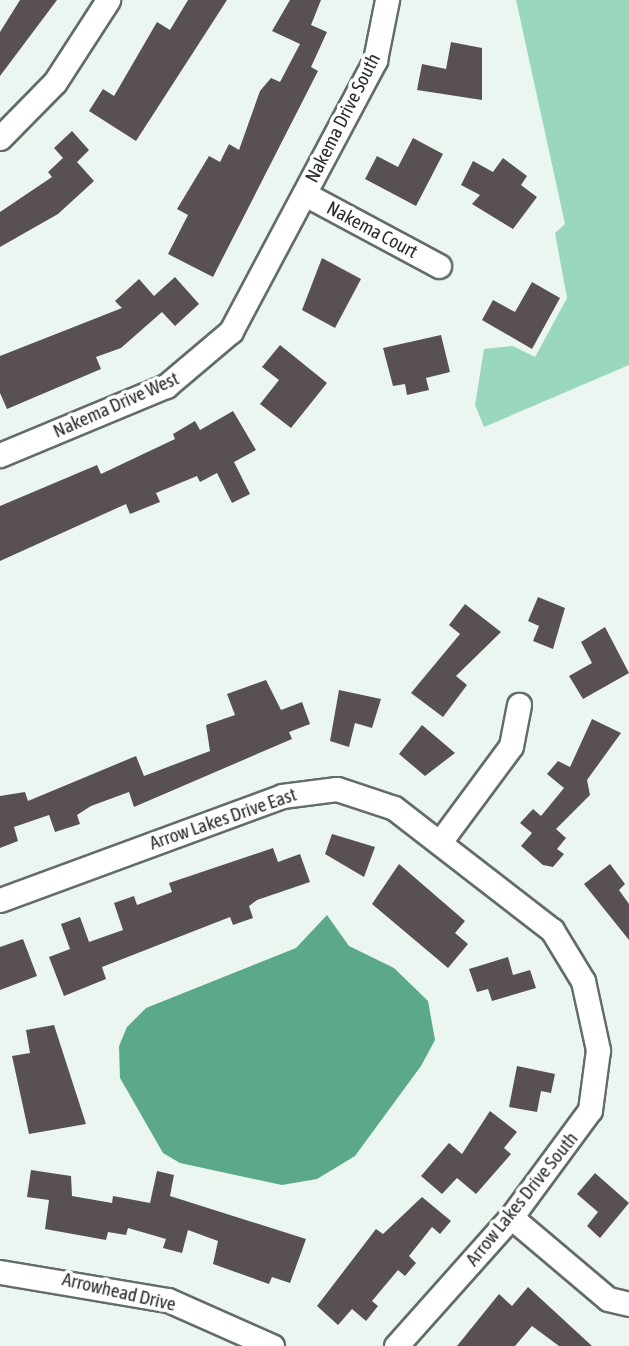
<!DOCTYPE html>
<html>
<head>
<meta charset="utf-8">
<style>
	body { margin:0 }
	#map { position:relative; width:629px; height:1346px; overflow:hidden; background:#ebf6f1; font-family:"Asap Condensed",sans-serif }
	div>[style] { position:absolute }
	.green>* { inset:0; background:#9ad8bd }
	.water>* { inset:0; background:#5ba989 }
	.building>* { inset:0; background:#595054 }
	.roads { filter:drop-shadow(2px 0 #636c67) drop-shadow(-2px 0 #636c67) drop-shadow(0 2px #636c67) drop-shadow(0 -2px #636c67) }
	.minor>* { height:23px; margin:-11.5px; padding:0 11.5px; transform-origin:11.5px; border-radius:11.5px; background:#fff }
	span { translate:-50% -50%; white-space:nowrap; text-align:center; line-height:1.15; -webkit-text-stroke:7px #fff; paint-order:stroke }
	.street-label { font-size:19px; color:#292d2b }
</style>
</head>
<body>
<div id="map">
	<div class="green">
		<i style="clip-path:polygon(516px 0,629px 0,629px 365px,484px 427px,475px 405px,484px 349px,513px 346px,535px 357px,567px 298px,555px 233px,565px 224px)"></i>
	</div>
	<div class="water">
		<i style="clip-path:polygon(327px 915px,349px 946px,394px 968px,428px 1001px,435px 1040px,421px 1066px,355px 1156px,317px 1179px,282px 1185px,180px 1163px,163px 1153px,120px 1078px,119px 1046px,127px 1027px,146px 1008px,296px 948px)"></i>
	</div>
	<div class="building">
		<i style="clip-path:polygon(20px 0,57px 0,0 76px,0 32px)"></i>
		<i style="clip-path:polygon(188px 0,227px 0,136px 141px,89px 111px,103px 89px,114px 96px,157px 22px,170px 30px)"></i>
		<i style="clip-path:polygon(290px 0,321px 0,311px 25px,327px 32px,311px 67px,318px 71px,213px 277px,168px 254px,188px 215px,177px 209px,209px 156px,220px 162px,229px 144px,239px 150px,260px 91px,271px 78px,280px 82px,300px 44px,272px 31px)"></i>
		<i style="clip-path:polygon(451px 42px,482px 48px,482px 100px,417px 90px,422px 64px,446px 69px)"></i>
		<i style="clip-path:polygon(72px 131px,89px 150px,77px 162px,94px 181px,58px 214px,0 247px,0 212px,52px 177px,48px 172px,63px 158px,54px 148px)"></i>
		<i style="clip-path:polygon(413px 138px,443px 154px,416px 206px,365px 179px,377px 156px,398px 167px)"></i>
		<i style="clip-path:polygon(503px 158px,527px 176px,521px 185px,537px 197px,513px 229px,472px 204px,480px 195px,461px 185px,473px 161px,493px 172px)"></i>
		<i style="clip-path:polygon(322px 258px,361px 279px,335px 328px,302px 310px)"></i>
		<i style="clip-path:polygon(175px 277px,199px 304px,175px 326px,162px 312px,121px 348px,96px 357px,101px 369px,7px 409px,0 393px,0 356px,122px 308px,115px 301px,139px 279px,154px 296px)"></i>
		<i style="clip-path:polygon(532px 282px,560px 298px,532px 349px,482px 320px,493px 300px,515px 312px)"></i>
		<i style="clip-path:polygon(441px 335px,450px 372px,426px 378px,429px 390px,407px 395px,405px 384px,393px 386px,383px 348px)"></i>
		<i style="clip-path:polygon(280px 345px,327px 383px,291px 428px,260px 404px,279px 380px,262px 367px)"></i>
		<i style="clip-path:polygon(233px 411px,256px 450px,234px 462px,250px 494px,232px 503px,217px 473px,200px 482px,197px 476px,156px 493px,160px 502px,130px 514px,126px 504px,0 561px,0 506px,97px 465px,101px 474px,175px 439px,173px 434px,195px 421px,200px 430px)"></i>
		<i style="clip-path:polygon(538px 597px,565px 608px,553px 649px,533px 641px,539px 626px,528px 621px)"></i>
		<i style="clip-path:polygon(465px 604px,501px 632px,456px 676px,467px 685px,443px 717px,411px 693px,460px 634px,449px 625px)"></i>
		<i style="clip-path:polygon(605px 627px,629px 673px,583px 699px,569px 676px,592px 663px,581px 642px)"></i>
		<i style="clip-path:polygon(266px 680px,281px 710px,302px 702px,310px 724px,289px 732px,292px 739px,134px 807px,129px 792px,91px 806px,77px 815px,80px 824px,55px 832px,49px 815px,14px 827px,18px 841px,0 848px,0 796px,25px 792px,28px 801px,136px 756px,144px 776px,210px 751px,206px 725px,235px 715px,227px 694px)"></i>
		<i style="clip-path:polygon(339px 690px,381px 699px,372px 728px,355px 723px,349px 747px,330px 741px)"></i>
		<i style="clip-path:polygon(592px 719px,621px 733px,587px 780px,590px 795px,556px 829px,566px 838px,557px 849px,564px 854px,553px 867px,543px 865px,521px 846px,532px 833px,520px 823px,533px 809px,541px 816px,564px 788px,547px 774px,558px 761px,570px 767px)"></i>
		<i style="clip-path:polygon(422px 725px,455px 753px,425px 776px,399px 754px)"></i>
		<i style="clip-path:polygon(332px 834px,375px 847px,364px 877px,325px 854px)"></i>
		<i style="clip-path:polygon(273px 848px,278px 862px,300px 854px,310px 882px,257px 900px,249px 906px,253px 918px,233px 925px,230px 917px,102px 967px,106px 979px,64px 996px,49px 957px,70px 949px,61px 924px,80px 917px,89px 942px,123px 930px,114px 903px,134px 896px,137px 905px,172px 892px,169px 883px)"></i>
		<i style="clip-path:polygon(399px 864px,465px 921px,455px 933px,468px 944px,448px 968px,372px 904px)"></i>
		<i style="clip-path:polygon(610px 864px,625px 884px,619px 890px,629px 904px,629px 940px,584px 884px)"></i>
		<i style="clip-path:polygon(23px 939px,37px 976px,0 990px,0 947px)"></i>
		<i style="clip-path:polygon(508px 957px,513px 975px,530px 970px,536px 988px,492px 1001px,488px 989px,477px 992px,469px 969px)"></i>
		<i style="clip-path:polygon(54px 1025px,86px 1124px,29px 1134px,12px 1056px,30px 1053px,26px 1030px)"></i>
		<i style="clip-path:polygon(517px 1066px,555px 1074px,551px 1093px,541px 1091px,537px 1112px,509px 1107px)"></i>
		<i style="clip-path:polygon(490px 1111px,517px 1132px,504px 1148px,511px 1154px,476px 1194px,457px 1178px,442px 1194px,421px 1176px,449px 1143px,462px 1154px)"></i>
		<i style="clip-path:polygon(31px 1170px,71px 1176px,72px 1196px,112px 1203px,113px 1196px,150px 1203px,157px 1171px,174px 1175px,170px 1196px,306px 1239px,290px 1283px,272px 1277px,269px 1284px,213px 1264px,218px 1241px,188px 1230px,182px 1253px,163px 1248px,166px 1239px,128px 1228px,126px 1235px,108px 1232px,106px 1240px,45px 1229px,49px 1200px,27px 1197px)"></i>
		<i style="clip-path:polygon(595px 1173px,629px 1203px,600px 1238px,587px 1226px,598px 1212px,577px 1194px)"></i>
		<i style="clip-path:polygon(422px 1197px,451px 1221px,440px 1234px,432px 1227px,409px 1256px,416px 1263px,405px 1276px,398px 1270px,372px 1301px,378px 1306px,366px 1321px,352px 1309px,338px 1325px,317px 1306px,376px 1229px,383px 1234px)"></i>
		<i style="clip-path:polygon(528px 1287px,592px 1346px,559px 1346px,532px 1326px,515px 1346px,457px 1346px,499px 1294px,512px 1306px)"></i>
	</div>
	<div class="roads">
		<div class="minor">
			<i style="left:0;top:138px;width:78px;rotate:-45.5deg"></i>
			<i style="left:55px;top:82px;width:98px;rotate:-57.1deg"></i>
			<i style="left:305px;top:194px;width:152px;rotate:28.2deg"></i>
			<i style="left:0;top:455px;width:180px;rotate:-22.6deg"></i>
			<i style="left:166px;top:386px;width:85px;rotate:-40.2deg"></i>
			<i style="left:231px;top:331px;width:307px;rotate:-62deg"></i>
			<i style="left:375px;top:60px;width:61px;rotate:-78.7deg"></i>
			<i style="left:440px;top:842px;width:119px;rotate:-53.5deg"></i>
			<i style="left:511px;top:746px;width:42px;rotate:-79deg"></i>
			<i style="left:0;top:900px;width:301px;rotate:-20.2deg"></i>
			<i style="left:282px;top:796px;width:55px;rotate:-7.3deg"></i>
			<i style="left:337px;top:789px;width:60px;rotate:18.4deg"></i>
			<i style="left:394px;top:808px;width:200px;rotate:37.7deg"></i>
			<i style="left:552px;top:930px;width:60px;rotate:58.7deg"></i>
			<i style="left:583px;top:981px;width:71px;rotate:77.7deg"></i>
			<i style="left:598px;top:1050px;width:61px;rotate:97.6deg"></i>
			<i style="left:590px;top:1110px;width:133px;rotate:126.4deg"></i>
			<i style="left:511px;top:1217px;width:173px;rotate:131.7deg"></i>
			<i style="left:511px;top:1217px;width:127px;rotate:40.2deg"></i>
			<i style="left:608px;top:1299px;width:22px;rotate:13deg"></i>
			<i style="left:0;top:1272px;width:170px;rotate:9.5deg"></i>
			<i style="left:168px;top:1300px;width:114px;rotate:23.9deg"></i>
		</div>
	</div>
	<div class="street-label">
		<span style="left:343px;top:118px;rotate:-63deg">Nakema Drive South</span>
		<span style="left:372px;top:230px;rotate:28deg">Nakema Court</span>
		<span style="left:116px;top:405px;rotate:-24deg">Nakema Drive West</span>
		<span style="left:223px;top:819px;rotate:-19deg">Arrow Lakes Drive East</span>
		<span style="left:522px;top:1199px;rotate:-51deg">Arrow Lakes Drive South</span>
		<span style="left:119px;top:1292px;rotate:13deg">Arrowhead Drive</span>
	</div>
</div>
</body>
</html>
